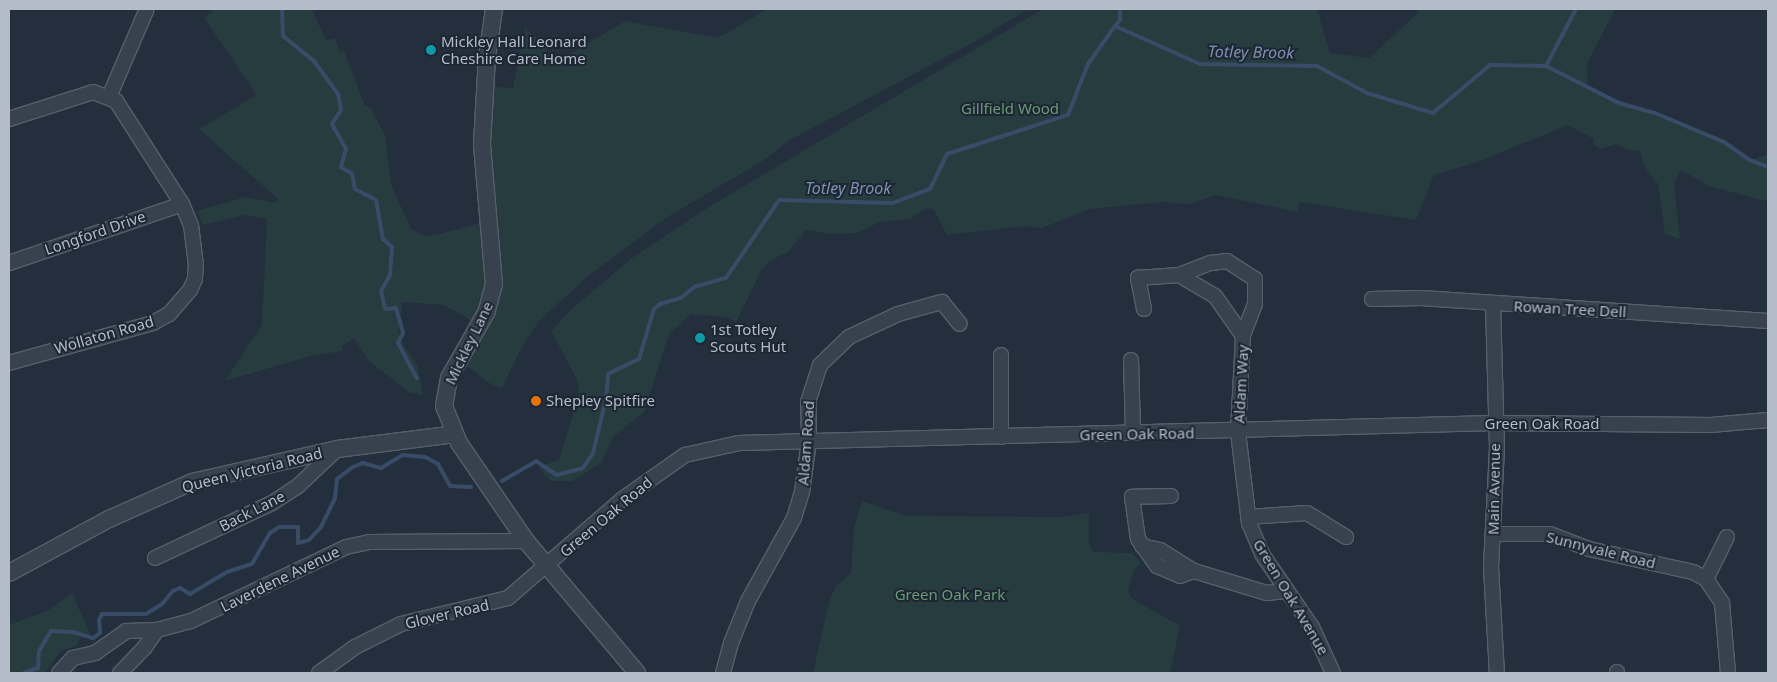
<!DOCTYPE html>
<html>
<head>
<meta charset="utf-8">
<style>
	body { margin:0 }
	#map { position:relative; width:1777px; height:682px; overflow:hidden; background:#242f3e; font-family:"Noto Sans",sans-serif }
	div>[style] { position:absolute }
	.green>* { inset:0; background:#263c3f }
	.stream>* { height:4px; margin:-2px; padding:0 2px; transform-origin:2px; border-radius:2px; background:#394c67 }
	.roads { filter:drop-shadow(1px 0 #565f6c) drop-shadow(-1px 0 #565f6c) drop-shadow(0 1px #565f6c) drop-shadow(0 -1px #565f6c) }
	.minor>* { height:14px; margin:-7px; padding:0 7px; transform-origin:7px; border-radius:7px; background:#38414e }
	.tertiary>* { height:16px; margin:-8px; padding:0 8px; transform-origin:8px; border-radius:8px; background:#38414e }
	.dots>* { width:14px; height:14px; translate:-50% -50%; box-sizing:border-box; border:2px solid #1d2633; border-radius:50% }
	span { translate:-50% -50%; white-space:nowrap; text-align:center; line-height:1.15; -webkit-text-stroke:4px #1d2633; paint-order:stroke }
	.poi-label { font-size:15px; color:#b4bcc9 }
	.left { translate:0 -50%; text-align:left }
	.park-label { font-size:15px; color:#6b9a76 }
	.street-label { font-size:15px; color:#b4bcc9 }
	.water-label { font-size:16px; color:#7c92b1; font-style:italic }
	.frame { position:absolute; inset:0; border:10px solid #b4bcc9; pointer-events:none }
</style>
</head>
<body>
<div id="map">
	<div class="green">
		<i style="clip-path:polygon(215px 9px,312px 9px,326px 41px,335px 38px,340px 52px,344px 51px,365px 106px,371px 109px,385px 135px,391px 184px,411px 229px,426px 236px,436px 235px,485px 222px,489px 287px,474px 322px,444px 305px,402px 302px,399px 332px,404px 346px,417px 364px,423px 395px,409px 392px,368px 360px,354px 338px,342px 346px,342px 351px,310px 356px,225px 381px,262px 325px,267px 219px,245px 215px,203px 225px,197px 211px,245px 197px,274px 203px,278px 199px,199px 129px,257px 95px,204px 18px)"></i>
		<i style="clip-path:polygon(767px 9px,1028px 9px,974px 42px,788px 141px,764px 160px,669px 216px,588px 276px,539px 321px,520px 350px,502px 388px,492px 385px,463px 363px,501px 295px,488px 155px,490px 87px,513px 88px,525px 27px,558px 62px,625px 21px,718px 38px)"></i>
		<i style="clip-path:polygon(1043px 9px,1317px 9px,1330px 53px,1369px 58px,1422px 9px,1615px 9px,1587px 64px,1588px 89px,1724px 142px,1750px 160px,1768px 155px,1768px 199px,1765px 201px,1709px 186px,1681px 170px,1674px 183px,1680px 239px,1665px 234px,1658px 184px,1644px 166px,1640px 151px,1627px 150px,1616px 144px,1600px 149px,1593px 144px,1594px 139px,1568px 125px,1477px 162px,1434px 175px,1416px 220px,1300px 202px,1298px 212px,1216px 195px,1190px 204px,1161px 202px,1090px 209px,1042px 228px,1025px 226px,947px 235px,934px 210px,927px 207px,910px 219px,880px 222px,856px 233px,831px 234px,806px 230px,788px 252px,771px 260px,762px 269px,736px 322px,726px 317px,691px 314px,669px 334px,644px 412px,613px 437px,601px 463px,572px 481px,551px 481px,538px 467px,559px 460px,579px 396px,577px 379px,551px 331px,572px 309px,632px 258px,712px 205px)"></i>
		<i style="clip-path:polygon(862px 501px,906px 516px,1064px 517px,1089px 513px,1089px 544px,1093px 552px,1132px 553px,1141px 563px,1134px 570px,1128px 590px,1131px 598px,1180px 626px,1170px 673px,813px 673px,830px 598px,836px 586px,851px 573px,854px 527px)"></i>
		<i style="clip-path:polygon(72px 593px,91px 636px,83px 633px,77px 645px,61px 651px,45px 673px,9px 673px,9px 625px,47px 611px)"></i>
	</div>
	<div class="stream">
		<i style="left:282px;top:9px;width:27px;rotate:88deg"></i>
		<i style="left:283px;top:36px;width:40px;rotate:39deg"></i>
		<i style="left:314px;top:61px;width:41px;rotate:54deg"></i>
		<i style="left:338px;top:94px;width:16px;rotate:79deg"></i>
		<i style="left:341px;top:110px;width:17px;rotate:123deg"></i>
		<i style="left:332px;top:124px;width:29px;rotate:61deg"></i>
		<i style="left:346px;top:149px;width:19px;rotate:106deg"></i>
		<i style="left:341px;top:167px;width:13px;rotate:32deg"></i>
		<i style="left:352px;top:174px;width:15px;rotate:79deg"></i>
		<i style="left:355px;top:189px;width:24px;rotate:28deg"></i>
		<i style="left:376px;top:200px;width:40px;rotate:80deg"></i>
		<i style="left:383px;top:239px;width:12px;rotate:42deg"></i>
		<i style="left:392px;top:247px;width:28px;rotate:94deg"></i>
		<i style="left:390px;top:275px;width:18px;rotate:119deg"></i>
		<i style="left:381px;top:291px;width:18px;rotate:77deg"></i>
		<i style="left:385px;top:309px;width:11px;rotate:-5deg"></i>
		<i style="left:396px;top:308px;width:26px;rotate:74deg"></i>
		<i style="left:403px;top:333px;width:11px;rotate:117deg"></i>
		<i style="left:398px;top:343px;width:40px;rotate:62deg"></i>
		<i style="left:1115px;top:26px;width:8px;rotate:-50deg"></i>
		<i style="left:1120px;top:20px;width:11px;rotate:-90deg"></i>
		<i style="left:1546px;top:66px;width:82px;rotate:26.9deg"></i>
		<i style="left:1619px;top:103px;width:37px;rotate:16deg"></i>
		<i style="left:1655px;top:113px;width:75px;rotate:22.8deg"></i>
		<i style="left:1724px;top:142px;width:32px;rotate:35deg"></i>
		<i style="left:1750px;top:160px;width:19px;rotate:21deg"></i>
		<i style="left:502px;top:481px;width:39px;rotate:-30deg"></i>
		<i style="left:536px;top:461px;width:25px;rotate:34deg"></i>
		<i style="left:557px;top:475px;width:27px;rotate:-15deg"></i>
		<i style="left:583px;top:468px;width:18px;rotate:-56deg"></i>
		<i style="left:593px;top:453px;width:56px;rotate:-76.5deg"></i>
		<i style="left:606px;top:399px;width:25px;rotate:-85deg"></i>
		<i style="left:608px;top:374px;width:34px;rotate:-26deg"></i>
		<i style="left:639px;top:359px;width:52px;rotate:-73.3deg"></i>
		<i style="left:654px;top:309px;width:8px;rotate:-40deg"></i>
		<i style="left:660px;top:304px;width:22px;rotate:-16deg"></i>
		<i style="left:681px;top:298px;width:17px;rotate:-40deg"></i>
		<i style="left:694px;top:287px;width:33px;rotate:-16deg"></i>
		<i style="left:726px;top:278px;width:94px;rotate:-55.8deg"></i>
		<i style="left:779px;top:200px;width:114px;rotate:1.5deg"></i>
		<i style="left:893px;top:203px;width:40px;rotate:-21deg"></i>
		<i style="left:930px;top:189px;width:39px;rotate:-64deg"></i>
		<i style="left:947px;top:154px;width:127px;rotate:-17.9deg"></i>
		<i style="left:1068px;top:115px;width:55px;rotate:-68.6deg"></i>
		<i style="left:1088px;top:64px;width:47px;rotate:-54.6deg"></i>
		<i style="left:1115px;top:26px;width:93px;rotate:24.1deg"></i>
		<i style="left:1200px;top:64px;width:117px;rotate:1deg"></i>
		<i style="left:1317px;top:66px;width:57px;rotate:28.4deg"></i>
		<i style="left:1367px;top:93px;width:69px;rotate:16.9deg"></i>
		<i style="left:1433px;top:113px;width:75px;rotate:-40.1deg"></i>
		<i style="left:1490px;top:65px;width:56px;rotate:1deg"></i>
		<i style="left:1546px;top:66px;width:64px;rotate:-62.2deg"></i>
		<i style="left:24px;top:673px;width:15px;rotate:-20deg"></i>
		<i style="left:38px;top:668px;width:17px;rotate:-87deg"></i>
		<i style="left:39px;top:651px;width:23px;rotate:-59deg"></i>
		<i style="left:51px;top:631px;width:22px;rotate:3deg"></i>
		<i style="left:73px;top:632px;width:21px;rotate:17deg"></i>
		<i style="left:93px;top:638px;width:9px;rotate:-36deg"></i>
		<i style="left:100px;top:633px;width:13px;rotate:-94deg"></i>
		<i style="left:99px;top:620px;width:7px;rotate:-63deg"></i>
		<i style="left:102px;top:614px;width:44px"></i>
		<i style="left:146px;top:614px;width:19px;rotate:-32deg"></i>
		<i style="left:162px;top:604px;width:17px;rotate:-50deg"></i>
		<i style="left:173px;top:591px;width:8px;rotate:-23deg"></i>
		<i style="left:180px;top:588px;width:12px;rotate:31deg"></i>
		<i style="left:190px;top:594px;width:43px;rotate:-30.7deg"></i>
		<i style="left:227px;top:572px;width:26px;rotate:-18deg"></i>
		<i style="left:252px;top:564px;width:36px;rotate:-60deg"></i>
		<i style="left:270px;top:533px;width:11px;rotate:-34deg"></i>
		<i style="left:279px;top:527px;width:19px"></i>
		<i style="left:298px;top:527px;width:16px;rotate:90deg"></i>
		<i style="left:298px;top:543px;width:11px;rotate:-15deg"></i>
		<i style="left:309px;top:540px;width:18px;rotate:-47deg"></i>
		<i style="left:321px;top:527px;width:32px;rotate:-64deg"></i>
		<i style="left:335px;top:498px;width:19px;rotate:-84deg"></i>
		<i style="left:337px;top:479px;width:20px;rotate:-37deg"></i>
		<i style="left:353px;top:467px;width:11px;rotate:-22deg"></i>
		<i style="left:363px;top:463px;width:19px;rotate:16deg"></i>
		<i style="left:381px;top:468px;width:26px;rotate:-31deg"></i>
		<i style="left:403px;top:455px;width:22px;rotate:5deg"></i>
		<i style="left:425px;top:457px;width:15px;rotate:28deg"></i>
		<i style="left:438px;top:464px;width:25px;rotate:61deg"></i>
		<i style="left:450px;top:486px;width:21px;rotate:3deg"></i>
	</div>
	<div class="roads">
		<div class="minor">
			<i style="left:109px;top:97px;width:94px;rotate:-66.7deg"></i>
			<i style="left:9px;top:119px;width:88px;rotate:-17.8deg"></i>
			<i style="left:93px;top:92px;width:25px;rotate:21deg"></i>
			<i style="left:116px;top:101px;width:122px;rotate:57.3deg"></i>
			<i style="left:182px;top:204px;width:23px;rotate:67deg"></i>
			<i style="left:191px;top:225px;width:38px;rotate:83deg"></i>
			<i style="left:196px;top:263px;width:16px;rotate:94deg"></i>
			<i style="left:195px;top:279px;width:12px;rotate:114deg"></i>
			<i style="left:190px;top:290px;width:32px;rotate:131deg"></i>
			<i style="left:169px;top:314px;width:18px;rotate:151deg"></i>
			<i style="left:153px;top:323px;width:149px;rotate:164.5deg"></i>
			<i style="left:9px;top:263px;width:183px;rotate:-18.8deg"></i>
			<i style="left:1179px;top:275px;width:34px;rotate:-21deg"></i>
			<i style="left:1211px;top:263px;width:16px;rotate:-7deg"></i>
			<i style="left:1227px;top:261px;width:33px;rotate:33deg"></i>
			<i style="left:1255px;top:279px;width:25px;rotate:90deg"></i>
			<i style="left:1255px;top:304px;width:34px;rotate:111deg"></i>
			<i style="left:1372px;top:299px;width:49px;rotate:-1.2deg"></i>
			<i style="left:1421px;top:298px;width:348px;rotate:3.8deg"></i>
			<i style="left:1493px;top:304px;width:144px;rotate:88.4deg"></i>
			<i style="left:1497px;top:448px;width:119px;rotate:92.9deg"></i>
			<i style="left:1491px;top:567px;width:106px;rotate:86.8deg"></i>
			<i style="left:1144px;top:309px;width:32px;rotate:-101deg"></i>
			<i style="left:1138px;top:278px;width:41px;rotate:-4.2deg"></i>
			<i style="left:1179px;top:275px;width:42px;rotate:30.3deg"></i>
			<i style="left:1215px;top:296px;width:49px;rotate:55deg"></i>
			<i style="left:1243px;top:336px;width:96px;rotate:93deg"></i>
			<i style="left:1238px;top:432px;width:92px;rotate:83.1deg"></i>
			<i style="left:1249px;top:523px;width:34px;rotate:67deg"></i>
			<i style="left:1262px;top:554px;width:88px;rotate:55.6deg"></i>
			<i style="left:1312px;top:627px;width:51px;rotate:65.5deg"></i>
			<i style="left:1001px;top:355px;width:82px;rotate:90deg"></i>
			<i style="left:1131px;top:360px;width:73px;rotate:88.4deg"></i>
			<i style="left:1171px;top:496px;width:39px;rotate:179deg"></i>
			<i style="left:1132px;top:497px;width:42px;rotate:81.9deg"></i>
			<i style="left:1138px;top:539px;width:33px;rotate:55deg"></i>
			<i style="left:1157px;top:566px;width:25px;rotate:23deg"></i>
			<i style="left:1180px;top:576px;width:15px;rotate:-20deg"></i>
			<i style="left:1194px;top:571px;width:76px;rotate:16.8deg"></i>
			<i style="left:1267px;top:593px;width:20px;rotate:-6deg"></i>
			<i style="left:1248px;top:517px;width:59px;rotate:-3.9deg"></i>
			<i style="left:1307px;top:513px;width:46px;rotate:31.6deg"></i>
			<i style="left:1494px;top:534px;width:56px"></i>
			<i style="left:1550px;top:534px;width:42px;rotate:21deg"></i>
			<i style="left:1589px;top:549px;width:107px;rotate:12.5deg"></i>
			<i style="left:1693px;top:572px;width:15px;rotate:28deg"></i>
			<i style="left:1706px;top:579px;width:29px;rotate:56deg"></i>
			<i style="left:1722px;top:603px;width:70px;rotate:85.1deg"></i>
			<i style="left:1142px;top:546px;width:18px;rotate:13deg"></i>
			<i style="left:1160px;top:550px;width:40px;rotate:32deg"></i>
			<i style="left:155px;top:558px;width:129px;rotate:-25.2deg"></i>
			<i style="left:272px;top:503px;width:31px;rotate:-33deg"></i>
			<i style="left:298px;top:486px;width:54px;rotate:-43.5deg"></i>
			<i style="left:1706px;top:579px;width:47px;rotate:-63.4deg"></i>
			<i style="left:1617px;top:672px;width:1px;rotate:90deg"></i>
			<i style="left:59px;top:673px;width:21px;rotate:-47deg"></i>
			<i style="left:73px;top:658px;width:23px;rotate:-13deg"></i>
			<i style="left:95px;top:653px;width:38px;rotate:-35deg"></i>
			<i style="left:126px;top:631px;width:31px;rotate:-2deg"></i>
			<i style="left:157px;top:630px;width:35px;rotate:-15deg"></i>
			<i style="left:191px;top:621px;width:172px;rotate:-25.5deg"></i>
			<i style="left:346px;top:547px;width:24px;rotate:-12deg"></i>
			<i style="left:369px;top:542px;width:157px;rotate:-0.4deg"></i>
			<i style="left:120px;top:673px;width:36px;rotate:-46deg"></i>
			<i style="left:145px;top:647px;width:21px;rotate:-55deg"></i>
			<i style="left:319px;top:673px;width:44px;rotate:-35.8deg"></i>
			<i style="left:355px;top:647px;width:51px;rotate:-26.6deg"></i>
			<i style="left:401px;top:624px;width:110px;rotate:-13.7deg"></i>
			<i style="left:508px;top:598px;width:153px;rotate:-40.8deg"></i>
			<i style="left:624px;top:498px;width:75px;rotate:-35.2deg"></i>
			<i style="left:685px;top:455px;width:55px;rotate:-12.5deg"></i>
			<i style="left:739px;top:443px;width:755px;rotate:-1.52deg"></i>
			<i style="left:1494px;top:423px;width:217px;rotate:0.5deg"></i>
			<i style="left:1711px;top:425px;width:57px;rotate:-5deg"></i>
			<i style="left:723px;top:673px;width:31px;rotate:-75deg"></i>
			<i style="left:731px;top:643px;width:45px;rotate:-68deg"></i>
			<i style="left:748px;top:601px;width:95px;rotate:-61deg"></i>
			<i style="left:794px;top:518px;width:27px;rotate:-73deg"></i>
			<i style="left:802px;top:492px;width:51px;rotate:-82.2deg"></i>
			<i style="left:809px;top:441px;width:39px;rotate:-91deg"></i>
			<i style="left:808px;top:402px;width:39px;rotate:-72deg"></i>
			<i style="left:820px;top:365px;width:40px;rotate:-44deg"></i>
			<i style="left:849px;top:337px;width:54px;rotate:-25.1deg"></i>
			<i style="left:898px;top:314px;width:46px;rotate:-15.3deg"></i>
			<i style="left:942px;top:302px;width:28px;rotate:51deg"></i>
		</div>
		<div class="tertiary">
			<i style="left:494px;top:9px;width:49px;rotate:98.3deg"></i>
			<i style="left:487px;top:57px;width:88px;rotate:93.3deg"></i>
			<i style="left:482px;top:145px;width:140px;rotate:85.1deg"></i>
			<i style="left:494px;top:284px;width:28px;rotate:105deg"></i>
			<i style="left:487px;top:311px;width:77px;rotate:119.6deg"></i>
			<i style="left:449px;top:378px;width:28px;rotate:100deg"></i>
			<i style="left:444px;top:406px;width:40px;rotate:68deg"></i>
			<i style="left:459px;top:443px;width:119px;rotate:55.6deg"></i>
			<i style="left:526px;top:541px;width:172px;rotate:49.9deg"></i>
			<i style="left:9px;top:573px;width:114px;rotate:-28.4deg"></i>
			<i style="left:109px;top:519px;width:91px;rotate:-24deg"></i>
			<i style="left:192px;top:482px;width:149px;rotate:-12.8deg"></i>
			<i style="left:337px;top:449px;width:119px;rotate:-7.2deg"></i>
		</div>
	</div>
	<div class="dots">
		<i style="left:431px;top:50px;background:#0f9aa8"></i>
		<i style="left:700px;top:338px;background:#0f9aa8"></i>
		<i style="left:536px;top:401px;background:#e8710a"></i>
	</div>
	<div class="poi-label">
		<span class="left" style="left:441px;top:50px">Mickley Hall Leonard<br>Cheshire Care Home</span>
		<span class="left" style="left:710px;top:338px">1st Totley<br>Scouts Hut</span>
		<span class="left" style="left:546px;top:401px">Shepley Spitfire</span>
	</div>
	<div class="park-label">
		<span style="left:1010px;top:109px">Gillfield Wood</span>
		<span style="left:950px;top:595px">Green Oak Park</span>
	</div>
	<div class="street-label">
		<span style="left:95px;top:233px;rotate:-19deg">Longford Drive</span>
		<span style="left:1570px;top:309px;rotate:3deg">Rowan Tree Dell</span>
		<span style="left:104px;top:335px;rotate:-16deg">Wollaton Road</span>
		<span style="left:469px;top:343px;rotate:-64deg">Mickley Lane</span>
		<span style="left:1241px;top:384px;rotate:-87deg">Aldam Way</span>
		<span style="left:1542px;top:424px">Green Oak Road</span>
		<span style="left:1137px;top:434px;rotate:-1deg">Green Oak Road</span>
		<span style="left:806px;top:443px;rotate:-86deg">Aldam Road</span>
		<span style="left:252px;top:470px;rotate:-14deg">Queen Victoria Road</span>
		<span style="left:1494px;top:489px;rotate:-89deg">Main Avenue</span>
		<span style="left:252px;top:511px;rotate:-27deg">Back Lane</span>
		<span style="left:606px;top:517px;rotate:-40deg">Green Oak Road</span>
		<span style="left:1601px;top:550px;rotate:14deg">Sunnyvale Road</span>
		<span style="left:280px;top:579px;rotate:-26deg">Laverdene Avenue</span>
		<span style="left:1291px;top:597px;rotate:59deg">Green Oak Avenue</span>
		<span style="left:447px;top:614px;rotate:-13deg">Glover Road</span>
	</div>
	<div class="water-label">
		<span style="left:1251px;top:52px;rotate:1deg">Totley Brook</span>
		<span style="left:848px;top:188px">Totley Brook</span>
	</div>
	<div class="frame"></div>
</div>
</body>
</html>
